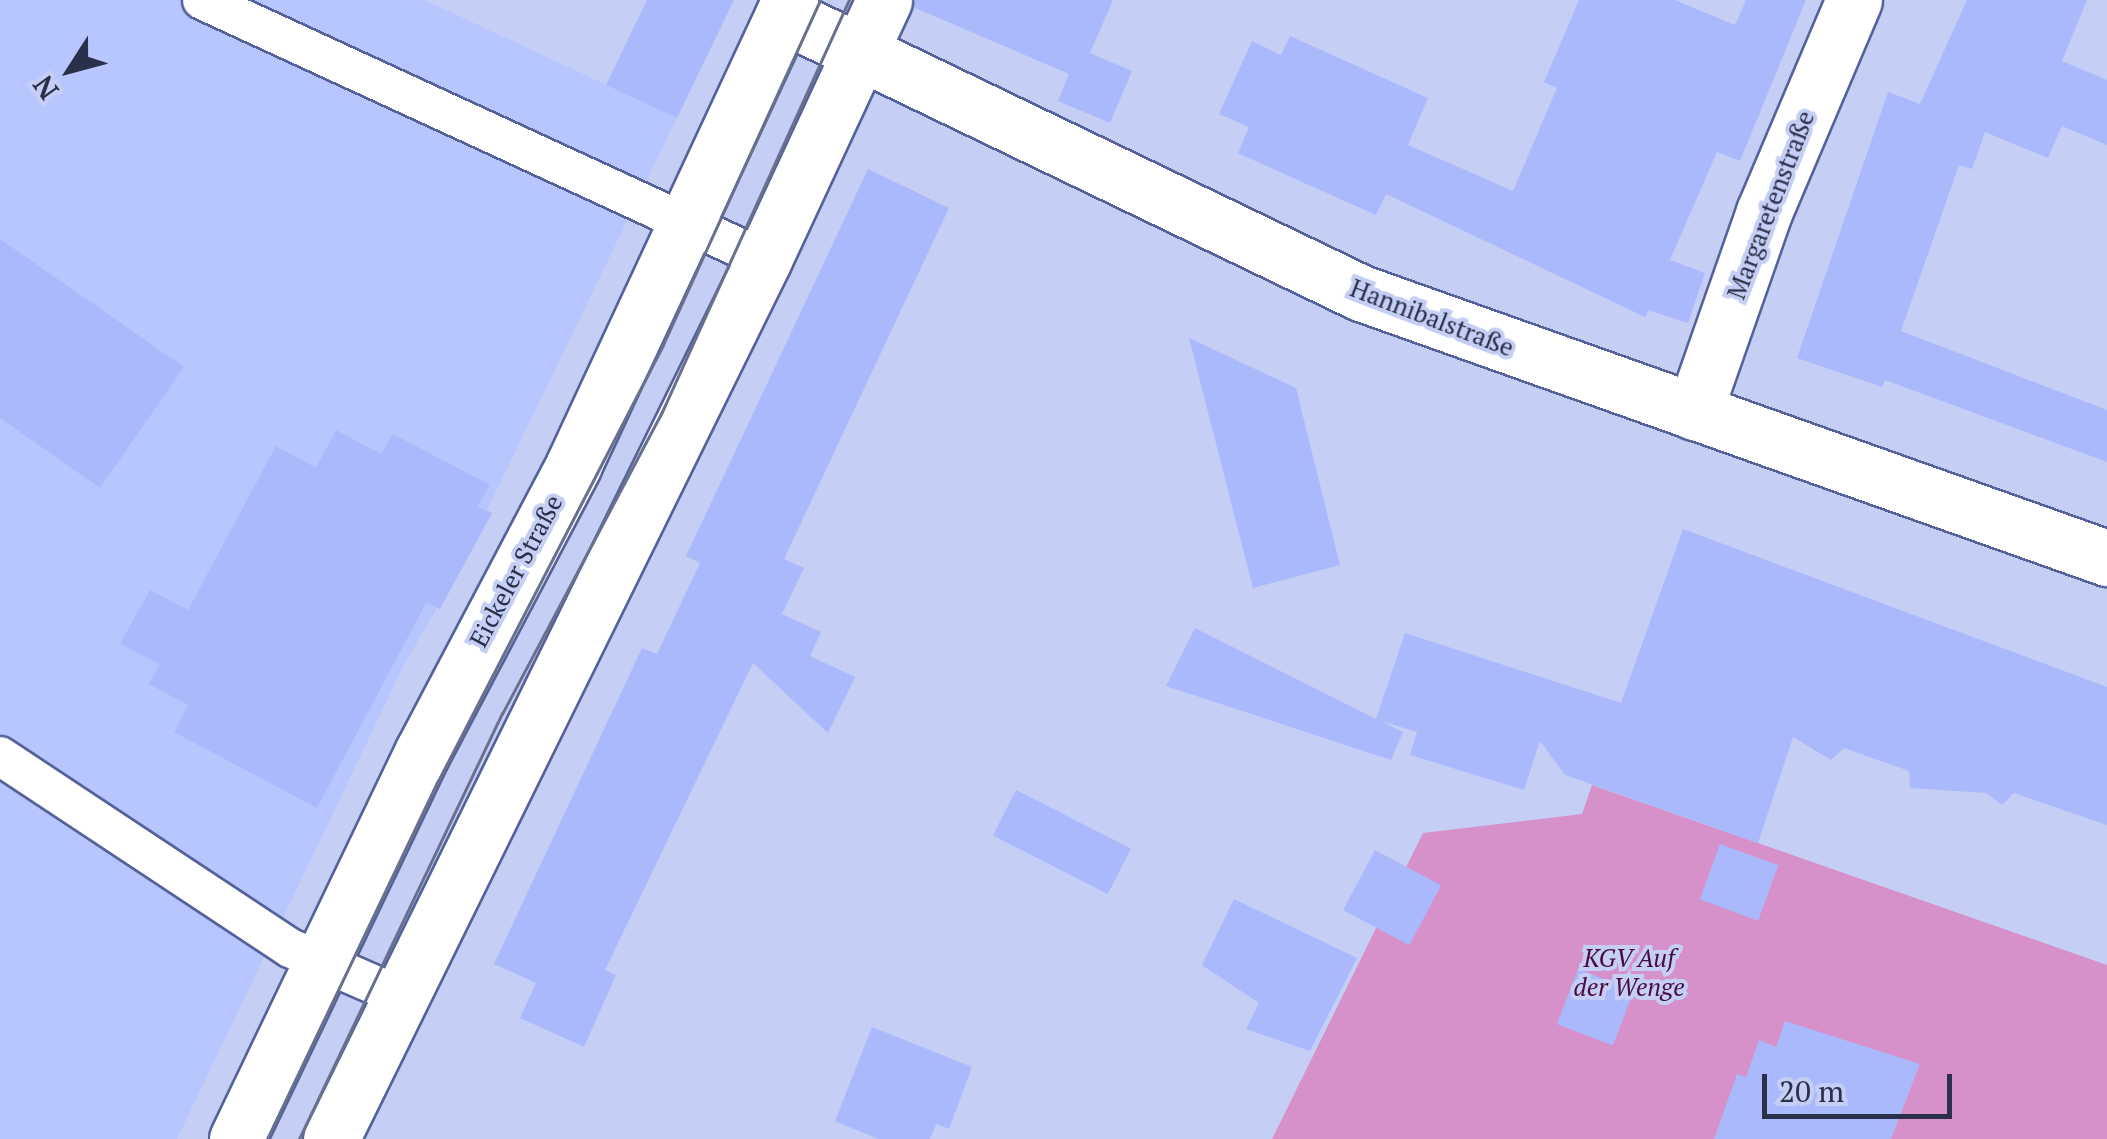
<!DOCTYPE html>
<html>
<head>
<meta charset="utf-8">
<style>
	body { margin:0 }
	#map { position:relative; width:2107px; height:1139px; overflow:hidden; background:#c5cff5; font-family:"PT Serif",serif }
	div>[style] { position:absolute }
	.built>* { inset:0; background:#b7c6fe }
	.green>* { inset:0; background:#d690ca }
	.building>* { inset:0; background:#a9b9fc; transform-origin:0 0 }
	.roads { filter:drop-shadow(2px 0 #55629a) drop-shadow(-2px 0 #55629a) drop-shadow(0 2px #55629a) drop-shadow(0 -2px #55629a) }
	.lane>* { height:38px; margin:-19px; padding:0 19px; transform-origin:19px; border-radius:19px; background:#fff }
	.street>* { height:55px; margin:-27.5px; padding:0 27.5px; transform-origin:27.5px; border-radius:27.5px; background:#fff }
	.secondary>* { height:55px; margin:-27.5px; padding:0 27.5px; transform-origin:27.5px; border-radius:27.5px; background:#fff }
	.tram>* { height:2.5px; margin:-1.25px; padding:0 1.25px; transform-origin:1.25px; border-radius:1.25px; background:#68708e }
	span { translate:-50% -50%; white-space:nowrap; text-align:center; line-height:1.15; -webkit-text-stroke:8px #c5cff5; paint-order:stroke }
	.street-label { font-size:25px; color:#2a3049 }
	.park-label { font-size:25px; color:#4a0b43; font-style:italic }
	.north { position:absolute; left:20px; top:20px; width:100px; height:100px; -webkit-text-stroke:8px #c5cff5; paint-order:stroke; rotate:234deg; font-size:28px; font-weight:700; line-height:40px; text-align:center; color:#2a3049 }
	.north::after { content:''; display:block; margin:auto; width:35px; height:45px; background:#2a3049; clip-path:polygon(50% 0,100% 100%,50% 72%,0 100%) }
	.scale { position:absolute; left:1762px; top:1074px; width:190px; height:45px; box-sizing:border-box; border:5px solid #2a3049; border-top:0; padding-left:12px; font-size:30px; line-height:35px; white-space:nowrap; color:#2a3049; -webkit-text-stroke:8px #c5cff5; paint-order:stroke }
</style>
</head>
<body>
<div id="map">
	<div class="built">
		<i style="clip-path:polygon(0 0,425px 0,677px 118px,487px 510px,492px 513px,404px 665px,177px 1139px,0 1139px)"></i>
	</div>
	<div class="green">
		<i style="clip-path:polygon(1592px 785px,2107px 965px,2107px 1139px,1272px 1139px,1423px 833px,1582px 814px)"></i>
	</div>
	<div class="building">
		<i style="clip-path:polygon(647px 0,734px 0,677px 118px,606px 85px)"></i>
		<i style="clip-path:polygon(915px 0,1113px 0,1090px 53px,1132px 71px,1110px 123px,1058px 101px,1069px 74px,913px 7px)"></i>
		<i style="clip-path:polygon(1579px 0,1675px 0,1735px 25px,1746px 0,1806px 0,1740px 161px,1717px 152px,1670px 260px,1705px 273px,1688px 323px,1648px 310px,1645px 317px,1386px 194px,1376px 215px,1293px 178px,1238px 153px,1249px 127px,1219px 114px,1252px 41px,1281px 55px,1290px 36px,1428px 98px,1408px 145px,1513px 191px,1557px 88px,1544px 82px)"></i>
		<i style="clip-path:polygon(1967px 0,2087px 0,2062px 61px,2107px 80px,2107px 145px,2062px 126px,2048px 158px,1985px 132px,1972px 169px,1959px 165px,1901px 331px,2107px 410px,2107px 462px,1885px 380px,1882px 387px,1797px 358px,1888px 92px,1920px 104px)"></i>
		<i style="clip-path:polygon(868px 169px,949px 208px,784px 559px,804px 568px,782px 614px,821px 632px,810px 656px,855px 677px,828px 733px,753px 663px,605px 970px,616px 975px,584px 1047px,520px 1018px,536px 983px,494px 964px,642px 648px,657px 654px,700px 563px,686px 556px)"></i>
		<i style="clip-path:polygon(0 239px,184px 367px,100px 488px,0 418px)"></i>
		<i style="clip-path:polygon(1189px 338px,1296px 388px,1340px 565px,1253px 588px)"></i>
		<i style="clip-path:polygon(336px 430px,381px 454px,393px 434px,490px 485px,477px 507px,492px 513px,440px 609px,426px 603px,317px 808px,174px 732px,188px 705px,149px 684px,160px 664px,120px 644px,150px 590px,188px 610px,276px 446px,316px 468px)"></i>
		<i style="clip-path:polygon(1683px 529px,2107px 687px,2107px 825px,2014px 793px,2002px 805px,1986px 793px,1910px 788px,1909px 771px,1844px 748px,1831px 760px,1793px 737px,1758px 843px,1565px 775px,1540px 741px,1524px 790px,1410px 755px,1417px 732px,1381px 721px,1403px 732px,1391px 760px,1166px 686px,1195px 628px,1376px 719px,1405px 633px,1621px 703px)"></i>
		<i style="left:1016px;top:790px;width:129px;height:51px;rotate:27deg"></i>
		<i style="left:1720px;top:844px;width:62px;height:59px;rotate:20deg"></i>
		<i style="left:1375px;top:850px;width:75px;height:68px;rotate:28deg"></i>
		<i style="clip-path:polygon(1234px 899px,1357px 958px,1310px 1051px,1246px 1029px,1259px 1003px,1202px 965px)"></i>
		<i style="left:1578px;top:969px;width:60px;height:59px;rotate:21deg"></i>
		<i style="clip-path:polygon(1785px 1021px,1920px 1064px,1891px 1139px,1714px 1139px,1737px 1074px,1746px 1077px,1759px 1040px,1776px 1047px)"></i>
		<i style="clip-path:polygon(872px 1027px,972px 1067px,949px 1129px,936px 1124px,930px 1139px,878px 1139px,835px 1121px)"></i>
	</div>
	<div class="roads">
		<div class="lane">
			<i style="left:202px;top:0;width:619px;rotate:24.74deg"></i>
			<i style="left:0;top:756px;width:348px;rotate:33.5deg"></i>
			<i style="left:290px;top:948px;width:118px;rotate:23.5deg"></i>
		</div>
		<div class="street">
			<i style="left:783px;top:15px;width:641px;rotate:25.69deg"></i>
			<i style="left:1361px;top:293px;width:792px;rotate:19.56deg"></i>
			<i style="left:1694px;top:412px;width:212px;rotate:-70.7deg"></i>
			<i style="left:1764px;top:212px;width:230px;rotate:-67deg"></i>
		</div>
		<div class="secondary">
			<i style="left:237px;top:1139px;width:430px;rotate:-64.4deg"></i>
			<i style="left:423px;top:751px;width:322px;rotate:-62.2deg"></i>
			<i style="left:573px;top:466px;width:514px;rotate:-65.03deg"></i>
			<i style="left:331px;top:1139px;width:981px;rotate:-63.8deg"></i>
			<i style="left:764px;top:259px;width:285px;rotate:-65.1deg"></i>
		</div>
	</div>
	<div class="tram">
		<i style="left:267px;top:1139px;width:395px;rotate:-64.5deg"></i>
		<i style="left:437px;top:783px;width:491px;rotate:-62.7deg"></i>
		<i style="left:662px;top:347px;width:381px;rotate:-65.5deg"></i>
		<i style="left:299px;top:1139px;width:471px;rotate:-64.5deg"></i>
		<i style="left:502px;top:714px;width:342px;rotate:-62.1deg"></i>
		<i style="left:662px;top:412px;width:452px;rotate:-65.6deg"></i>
	</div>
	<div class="street-label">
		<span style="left:1771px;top:205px;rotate:-69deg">Margaretenstraße</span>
		<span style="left:1432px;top:318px;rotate:21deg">Hannibalstraße</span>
		<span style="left:516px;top:571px;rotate:-62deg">Eickeler Straße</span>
	</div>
	<div class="park-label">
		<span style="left:1629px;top:973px">KGV Auf<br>der Wenge</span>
	</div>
	<div class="north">N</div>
	<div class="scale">20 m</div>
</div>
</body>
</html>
